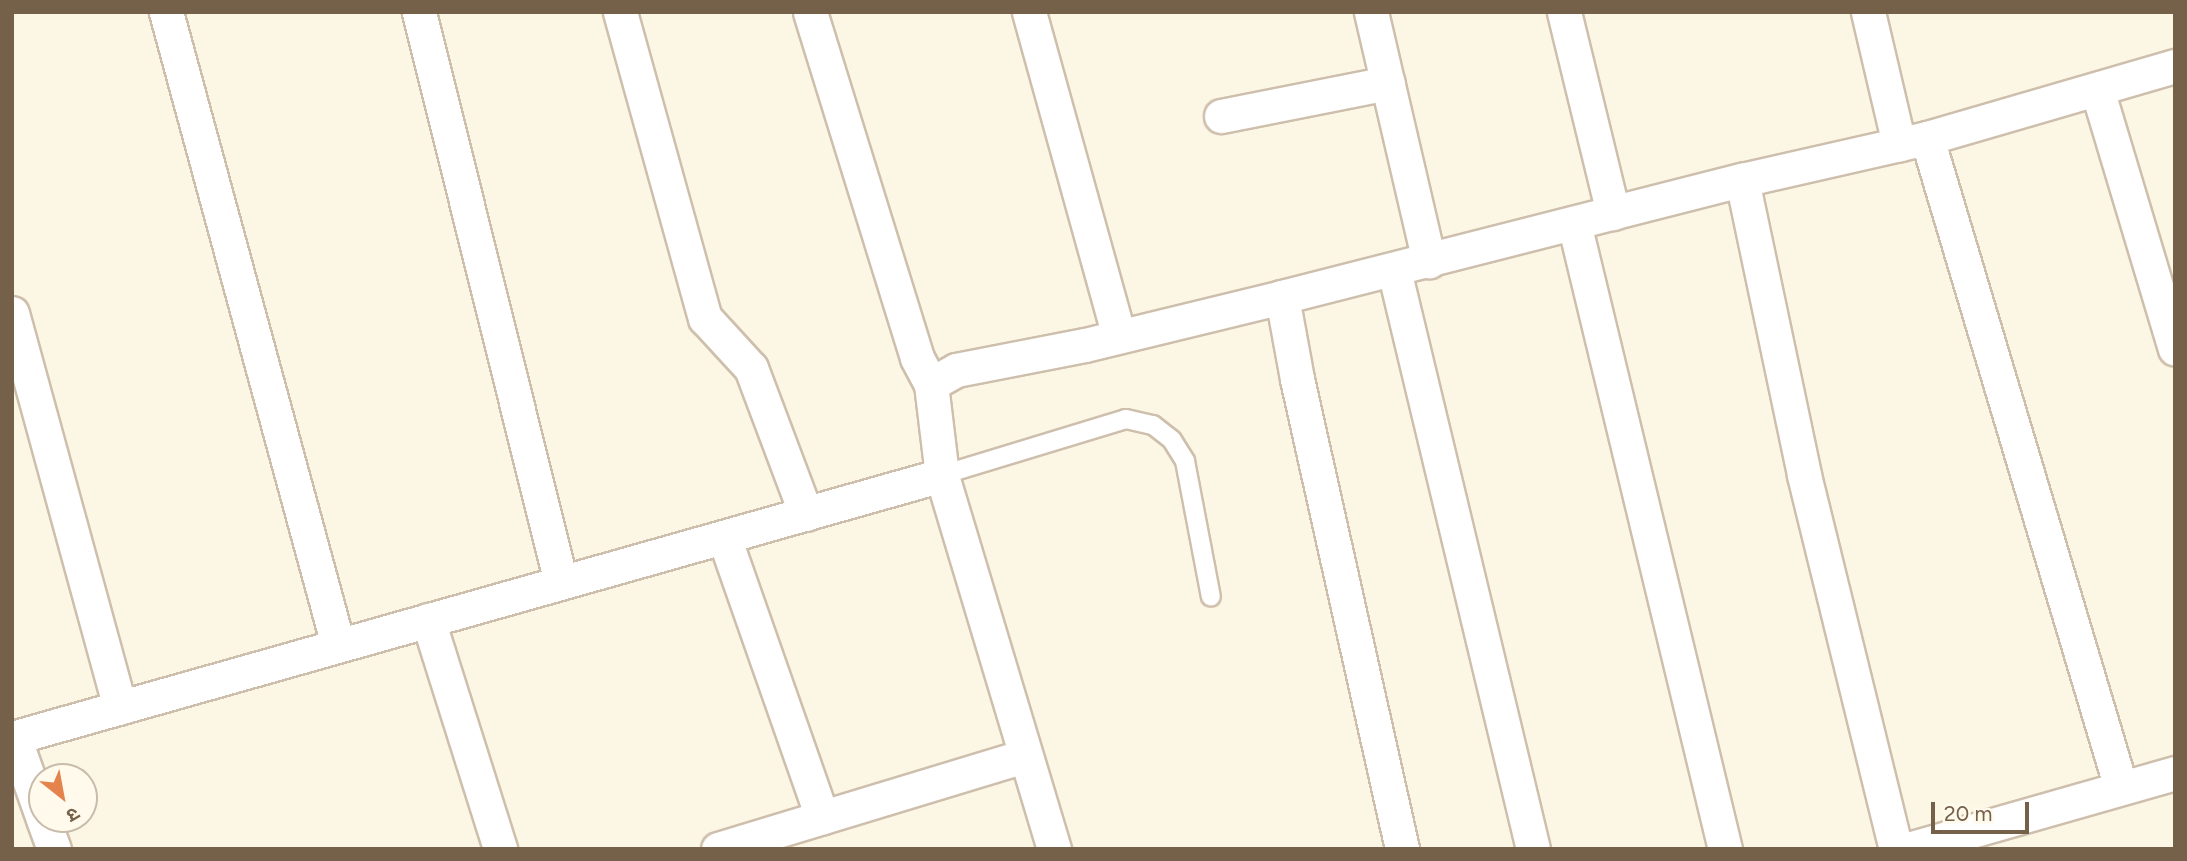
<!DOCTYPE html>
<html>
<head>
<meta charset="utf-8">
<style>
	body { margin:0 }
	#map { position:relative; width:2187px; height:861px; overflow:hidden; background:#fcf6e5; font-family:Figtree,"Noto Sans Devanagari",sans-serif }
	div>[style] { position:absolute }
	.roads { filter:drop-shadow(2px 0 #cebfac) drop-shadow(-2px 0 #cebfac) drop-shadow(0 2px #cebfac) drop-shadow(0 -2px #cebfac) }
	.service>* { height:18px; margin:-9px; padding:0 9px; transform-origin:9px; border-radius:9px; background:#fff }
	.minor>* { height:33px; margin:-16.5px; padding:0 16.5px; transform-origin:16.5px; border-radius:16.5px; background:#fff }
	span { translate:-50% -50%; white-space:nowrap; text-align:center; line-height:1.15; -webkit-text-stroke:7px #fffaec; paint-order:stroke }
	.frame { position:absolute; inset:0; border:14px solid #75604a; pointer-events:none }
	.north { position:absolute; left:28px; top:763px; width:70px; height:70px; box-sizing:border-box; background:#fffaec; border:2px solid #c8bcab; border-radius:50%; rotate:149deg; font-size:19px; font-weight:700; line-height:28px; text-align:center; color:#75604a }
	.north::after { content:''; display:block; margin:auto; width:24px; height:32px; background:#e5834c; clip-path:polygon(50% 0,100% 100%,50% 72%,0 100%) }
	.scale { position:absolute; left:1931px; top:802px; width:98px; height:32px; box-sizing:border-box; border:4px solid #75604a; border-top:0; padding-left:9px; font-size:21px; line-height:24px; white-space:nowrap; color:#75604a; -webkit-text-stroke:5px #fffaec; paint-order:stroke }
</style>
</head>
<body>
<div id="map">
	<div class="roads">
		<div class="service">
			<i style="left:942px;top:475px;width:192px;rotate:-16.9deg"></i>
			<i style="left:1126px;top:419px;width:28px;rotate:13deg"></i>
			<i style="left:1153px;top:425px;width:24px;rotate:38deg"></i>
			<i style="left:1172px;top:440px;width:25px;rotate:58deg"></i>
			<i style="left:1185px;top:461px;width:138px;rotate:79.2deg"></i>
		</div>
		<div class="minor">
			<i style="left:166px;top:12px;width:656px;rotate:74.8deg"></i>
			<i style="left:419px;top:12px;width:588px;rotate:76.03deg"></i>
			<i style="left:620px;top:12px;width:318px;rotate:74.5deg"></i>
			<i style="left:705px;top:318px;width:68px;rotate:47.4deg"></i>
			<i style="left:751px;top:368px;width:156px;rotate:69.4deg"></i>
			<i style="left:810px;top:12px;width:362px;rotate:72.8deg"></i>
			<i style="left:917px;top:358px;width:30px;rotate:62deg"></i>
			<i style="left:1029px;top:12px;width:336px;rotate:74.5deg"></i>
			<i style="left:1371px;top:12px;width:256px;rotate:76.9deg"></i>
			<i style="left:1564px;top:12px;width:207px;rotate:76.3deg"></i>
			<i style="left:1868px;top:12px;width:136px;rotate:76.8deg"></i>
			<i style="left:2097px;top:89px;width:271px;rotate:73.3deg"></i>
			<i style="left:1221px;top:116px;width:170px;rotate:-11.2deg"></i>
			<i style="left:1927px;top:138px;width:678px;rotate:73.38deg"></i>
			<i style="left:1742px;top:180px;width:301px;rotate:78.1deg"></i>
			<i style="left:1804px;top:475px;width:385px;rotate:76.2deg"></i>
			<i style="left:1574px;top:223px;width:644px;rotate:76.44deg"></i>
			<i style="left:1394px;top:270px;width:595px;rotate:76.5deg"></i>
			<i style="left:1282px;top:297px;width:83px;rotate:79.6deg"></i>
			<i style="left:1297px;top:379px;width:482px;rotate:77.4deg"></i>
			<i style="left:12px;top:313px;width:409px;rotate:74.7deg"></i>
			<i style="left:724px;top:537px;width:297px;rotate:70.7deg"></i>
			<i style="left:428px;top:620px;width:240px;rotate:72.5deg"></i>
			<i style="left:14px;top:737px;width:84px;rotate:70.5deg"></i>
			<i style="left:12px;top:738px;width:966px;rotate:-15.79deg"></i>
			<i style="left:43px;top:819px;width:32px;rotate:70deg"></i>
			<i style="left:718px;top:849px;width:320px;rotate:-16.9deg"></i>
			<i style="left:1054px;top:849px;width:390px;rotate:-106.7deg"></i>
			<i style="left:942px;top:475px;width:92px;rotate:-96.9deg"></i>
			<i style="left:931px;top:384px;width:29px;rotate:-29deg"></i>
			<i style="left:956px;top:370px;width:131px;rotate:-11deg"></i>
			<i style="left:1085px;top:345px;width:203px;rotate:-13.7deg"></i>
			<i style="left:1282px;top:297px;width:475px;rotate:-14.3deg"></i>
			<i style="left:1742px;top:180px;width:190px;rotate:-12.8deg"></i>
			<i style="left:1927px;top:138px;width:258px;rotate:-16.2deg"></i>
			<i style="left:1908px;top:849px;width:278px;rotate:-15.9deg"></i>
		</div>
	</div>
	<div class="frame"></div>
	<div class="north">उ</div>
	<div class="scale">20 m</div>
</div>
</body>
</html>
